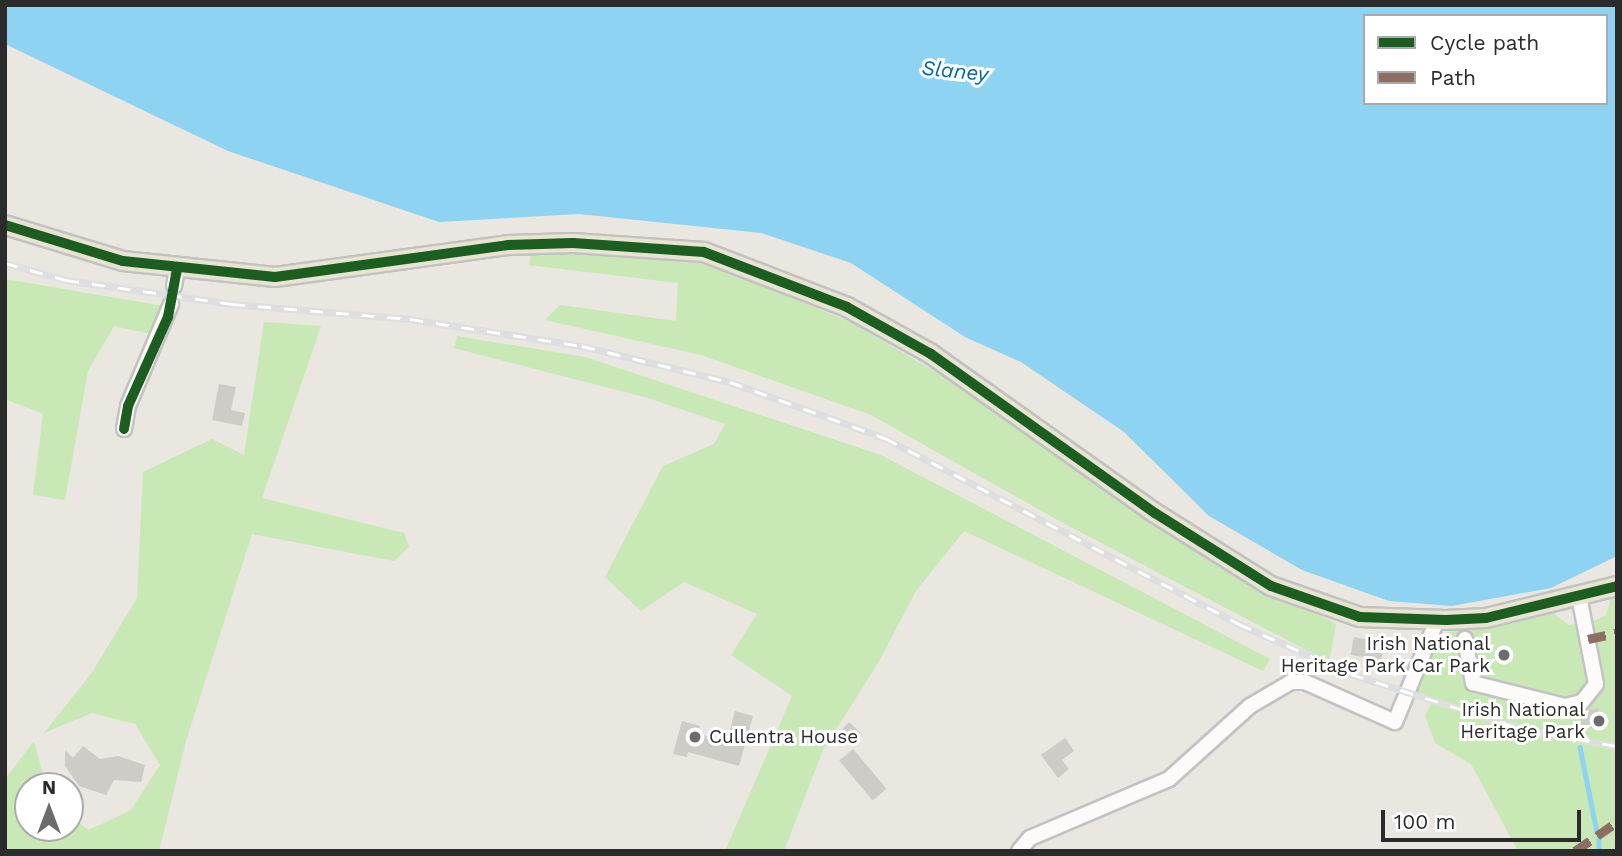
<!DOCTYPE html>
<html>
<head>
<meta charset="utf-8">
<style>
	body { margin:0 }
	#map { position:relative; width:1622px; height:856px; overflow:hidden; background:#eae6e0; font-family:"Work Sans",sans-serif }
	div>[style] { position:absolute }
	.green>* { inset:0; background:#c8e8b6 }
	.water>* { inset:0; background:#8ed3f2 }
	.stream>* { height:4.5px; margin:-2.25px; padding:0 2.25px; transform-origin:2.25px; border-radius:2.25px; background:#8ed3f2 }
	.building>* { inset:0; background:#ceccc7; transform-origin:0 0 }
	.roads { filter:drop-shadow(2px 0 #c3c2c2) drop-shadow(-2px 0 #c3c2c2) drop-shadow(0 2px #c3c2c2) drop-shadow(0 -2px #c3c2c2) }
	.minor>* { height:14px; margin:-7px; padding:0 7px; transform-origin:7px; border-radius:7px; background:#fcfbfa }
	.major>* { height:18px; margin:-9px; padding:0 9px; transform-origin:9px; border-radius:9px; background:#e8e3d2 }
	.rail>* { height:7px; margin-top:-3.5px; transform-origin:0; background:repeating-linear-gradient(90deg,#fff 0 13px,#dddedf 0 26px); box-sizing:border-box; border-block:2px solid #dddedf }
	.quiet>* { height:9px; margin-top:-4.5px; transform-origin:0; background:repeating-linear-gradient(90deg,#8d6e63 0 18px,transparent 0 27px) }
	.cycleway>* { height:10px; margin:-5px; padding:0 5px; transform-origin:5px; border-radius:5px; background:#1b5e20 }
	.dots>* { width:19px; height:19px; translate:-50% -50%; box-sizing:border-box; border:4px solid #fff; border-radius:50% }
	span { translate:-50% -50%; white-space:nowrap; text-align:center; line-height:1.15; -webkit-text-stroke:6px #fff; paint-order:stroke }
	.poi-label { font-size:19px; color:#2b2b2b }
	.right { translate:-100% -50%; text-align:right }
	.left { translate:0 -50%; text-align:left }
	.water-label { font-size:21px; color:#0167a9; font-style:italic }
	.frame { position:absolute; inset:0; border:7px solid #2b2b2b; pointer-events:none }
	.legend { position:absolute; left:1363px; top:14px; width:245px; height:91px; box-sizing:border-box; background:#fff; border:2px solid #aaa; margin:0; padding:9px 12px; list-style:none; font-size:21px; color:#2b2b2b }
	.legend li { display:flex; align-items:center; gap:14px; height:35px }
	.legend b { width:35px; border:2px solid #aaa }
	.north { position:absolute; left:14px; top:772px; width:70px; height:70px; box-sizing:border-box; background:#fff; border:2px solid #aaa; border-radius:50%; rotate:0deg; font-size:19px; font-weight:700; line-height:28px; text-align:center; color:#2b2b2b }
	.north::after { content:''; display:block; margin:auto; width:24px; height:32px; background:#6e6c6a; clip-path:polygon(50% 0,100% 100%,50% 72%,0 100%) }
	.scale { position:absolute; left:1381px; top:810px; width:200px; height:32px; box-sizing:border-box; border:4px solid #2b2b2b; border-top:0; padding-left:9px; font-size:21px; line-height:24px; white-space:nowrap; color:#2b2b2b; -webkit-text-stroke:5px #fff; paint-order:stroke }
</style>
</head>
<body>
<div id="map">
	<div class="green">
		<i style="clip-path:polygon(531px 251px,704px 261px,852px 323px,994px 406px,1164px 530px,1336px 624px,1329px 662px,1063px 523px,871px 415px,701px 355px,545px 320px,560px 305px,676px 321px,678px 283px,529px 265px)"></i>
		<i style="clip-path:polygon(5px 279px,164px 306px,155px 335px,114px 326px,88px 371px,65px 500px,33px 495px,43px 414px,5px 399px)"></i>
		<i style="clip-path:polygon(264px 322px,321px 326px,262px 498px,404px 533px,409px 547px,394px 561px,252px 534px,186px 741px,159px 851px,5px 851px,5px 779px,34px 741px,46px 786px,28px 786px,28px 828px,70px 828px,70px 816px,88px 830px,104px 823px,131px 810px,160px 765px,135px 724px,92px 713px,44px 733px,91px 674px,137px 598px,143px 472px,212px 439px,244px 455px)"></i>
		<i style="clip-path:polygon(457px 336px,585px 357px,881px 455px,1270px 659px,1263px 671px,964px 531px,916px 591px,878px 663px,823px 750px,784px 851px,725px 851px,792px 696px,731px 655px,757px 614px,684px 582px,641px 611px,605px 577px,663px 466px,714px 444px,725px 424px,648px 398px,454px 348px)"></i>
		<i style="clip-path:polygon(1617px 597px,1617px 851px,1518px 851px,1471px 764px,1435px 743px,1425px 716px,1433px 700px,1416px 694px,1434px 645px,1446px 633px,1551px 611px,1568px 625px,1592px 622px,1606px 615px,1611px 599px)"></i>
	</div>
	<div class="water">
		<i style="clip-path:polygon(evenodd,5px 5px,1617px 5px,1617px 556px,1551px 588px,1452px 606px,1389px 601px,1302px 570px,1209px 516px,1124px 432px,1021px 362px,965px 337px,851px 263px,761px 233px,579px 214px,439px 222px,228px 151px,5px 44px,5px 5px,1365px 16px,1606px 16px,1606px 103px,1365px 103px,1365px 16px)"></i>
	</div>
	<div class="stream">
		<i style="left:1580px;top:747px;width:87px;rotate:78.7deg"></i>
		<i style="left:1599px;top:839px;width:12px;rotate:90deg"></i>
	</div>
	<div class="building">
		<i style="clip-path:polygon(219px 384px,236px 387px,231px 410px,245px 413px,242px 426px,212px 420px)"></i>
		<i style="left:1354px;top:637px;width:31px;height:18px;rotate:11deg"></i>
		<i style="left:1598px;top:708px;width:18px;height:20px;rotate:77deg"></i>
		<i style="clip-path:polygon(735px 711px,753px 716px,739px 766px,688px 752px,687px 757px,673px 754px,682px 721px,700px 726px,698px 734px,727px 741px)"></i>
		<i style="left:849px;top:722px;width:16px;height:12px;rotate:43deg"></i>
		<i style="clip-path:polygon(1065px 738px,1074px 751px,1062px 760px,1069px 769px,1058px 778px,1041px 755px)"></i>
		<i style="clip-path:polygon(83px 746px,100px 759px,118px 756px,145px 765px,141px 782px,114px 780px,106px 795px,79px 786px,65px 766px,65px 750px,73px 758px)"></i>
		<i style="left:853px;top:749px;width:52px;height:18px;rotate:50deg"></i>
	</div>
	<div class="roads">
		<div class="minor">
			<i style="left:174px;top:286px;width:17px;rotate:-80deg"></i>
			<i style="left:124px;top:429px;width:23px;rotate:-80deg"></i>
			<i style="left:128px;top:406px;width:111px;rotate:-67.1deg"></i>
			<i style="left:1465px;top:639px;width:45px;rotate:79.7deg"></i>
			<i style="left:1473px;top:683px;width:95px;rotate:14deg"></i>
			<i style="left:1565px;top:706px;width:17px;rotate:-13deg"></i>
			<i style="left:1582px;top:702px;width:23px;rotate:-52deg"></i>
			<i style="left:1596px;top:684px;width:90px;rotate:-100.9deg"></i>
			<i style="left:1019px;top:851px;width:17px;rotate:-50deg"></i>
			<i style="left:1030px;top:838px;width:151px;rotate:-23deg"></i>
			<i style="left:1169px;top:779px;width:109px;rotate:-42deg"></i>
			<i style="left:1250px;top:706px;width:48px;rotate:-30.3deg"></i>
			<i style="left:1291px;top:682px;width:14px"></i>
			<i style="left:1305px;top:682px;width:98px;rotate:24deg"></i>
			<i style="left:1395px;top:722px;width:110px;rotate:-67.6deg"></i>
		</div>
		<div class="major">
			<i style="left:5px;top:225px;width:123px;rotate:17deg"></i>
			<i style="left:123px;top:261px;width:153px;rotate:6deg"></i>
			<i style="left:275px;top:277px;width:235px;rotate:-7.8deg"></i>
			<i style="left:508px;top:245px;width:65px;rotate:-1.8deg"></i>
			<i style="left:573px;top:243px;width:131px;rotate:3.9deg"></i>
			<i style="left:704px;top:252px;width:153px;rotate:21deg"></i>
			<i style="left:847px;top:307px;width:96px;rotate:29.2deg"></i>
			<i style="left:931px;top:354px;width:275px;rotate:35.4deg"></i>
			<i style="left:1155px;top:513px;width:137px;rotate:32.2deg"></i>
			<i style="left:1271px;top:586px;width:94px;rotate:19.2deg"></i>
			<i style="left:1360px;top:617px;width:86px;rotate:2deg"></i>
			<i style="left:1446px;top:620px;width:40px;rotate:-2.9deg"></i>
			<i style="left:1486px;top:618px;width:135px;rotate:-13.7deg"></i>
		</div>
	</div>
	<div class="rail">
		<i style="left:5px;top:263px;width:63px;rotate:15.6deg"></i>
		<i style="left:66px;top:280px;width:168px;rotate:8.2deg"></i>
		<i style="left:232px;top:304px;width:179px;rotate:4.8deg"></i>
		<i style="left:410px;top:319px;width:174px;rotate:8.9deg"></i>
		<i style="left:582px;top:346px;width:152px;rotate:13.7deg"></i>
		<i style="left:730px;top:382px;width:165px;rotate:19.9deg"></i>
		<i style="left:885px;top:438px;width:400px;rotate:27.7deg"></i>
		<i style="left:1239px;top:624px;width:123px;rotate:24.1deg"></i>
		<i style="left:1351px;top:674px;width:183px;rotate:17.8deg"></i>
		<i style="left:1525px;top:730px;width:93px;rotate:9.9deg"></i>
	</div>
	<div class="quiet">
		<i style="left:1588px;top:639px;width:30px;rotate:-12deg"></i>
		<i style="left:1575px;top:851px;width:51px;rotate:-34.6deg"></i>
	</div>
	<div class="cycleway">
		<i style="left:5px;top:225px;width:123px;rotate:17deg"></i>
		<i style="left:123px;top:261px;width:153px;rotate:6deg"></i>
		<i style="left:275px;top:277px;width:235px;rotate:-7.8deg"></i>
		<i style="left:508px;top:245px;width:65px;rotate:-1.8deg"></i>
		<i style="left:573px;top:243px;width:131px;rotate:3.9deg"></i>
		<i style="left:704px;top:252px;width:153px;rotate:21deg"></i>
		<i style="left:847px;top:307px;width:96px;rotate:29.2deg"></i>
		<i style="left:931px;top:354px;width:275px;rotate:35.4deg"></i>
		<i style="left:1155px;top:513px;width:137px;rotate:32.2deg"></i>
		<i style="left:1271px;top:586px;width:94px;rotate:19.2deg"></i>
		<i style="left:1360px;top:617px;width:86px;rotate:2deg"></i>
		<i style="left:1446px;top:620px;width:40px;rotate:-2.9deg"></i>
		<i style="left:1486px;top:618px;width:135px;rotate:-13.7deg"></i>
		<i style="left:124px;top:429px;width:23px;rotate:-80deg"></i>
		<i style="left:128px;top:406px;width:98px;rotate:-65.8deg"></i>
		<i style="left:168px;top:317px;width:49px;rotate:-79.4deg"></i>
	</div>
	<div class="dots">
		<i style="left:1504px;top:655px;background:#6e6c6a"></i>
		<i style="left:1599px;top:721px;background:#6e6c6a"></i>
		<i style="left:695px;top:737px;background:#6e6c6a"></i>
	</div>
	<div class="poi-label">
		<span class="right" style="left:1490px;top:655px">Irish National<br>Heritage Park Car Park</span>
		<span class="right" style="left:1585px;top:721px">Irish National<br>Heritage Park</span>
		<span class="left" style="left:709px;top:737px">Cullentra House</span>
	</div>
	<div class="water-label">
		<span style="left:955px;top:71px;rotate:6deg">Slaney</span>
	</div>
	<div class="frame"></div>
	<ul class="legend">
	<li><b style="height:9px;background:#1b5e20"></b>Cycle path</li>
	<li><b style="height:9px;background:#8d6e63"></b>Path</li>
	</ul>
	<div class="north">N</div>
	<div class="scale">100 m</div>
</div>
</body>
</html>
